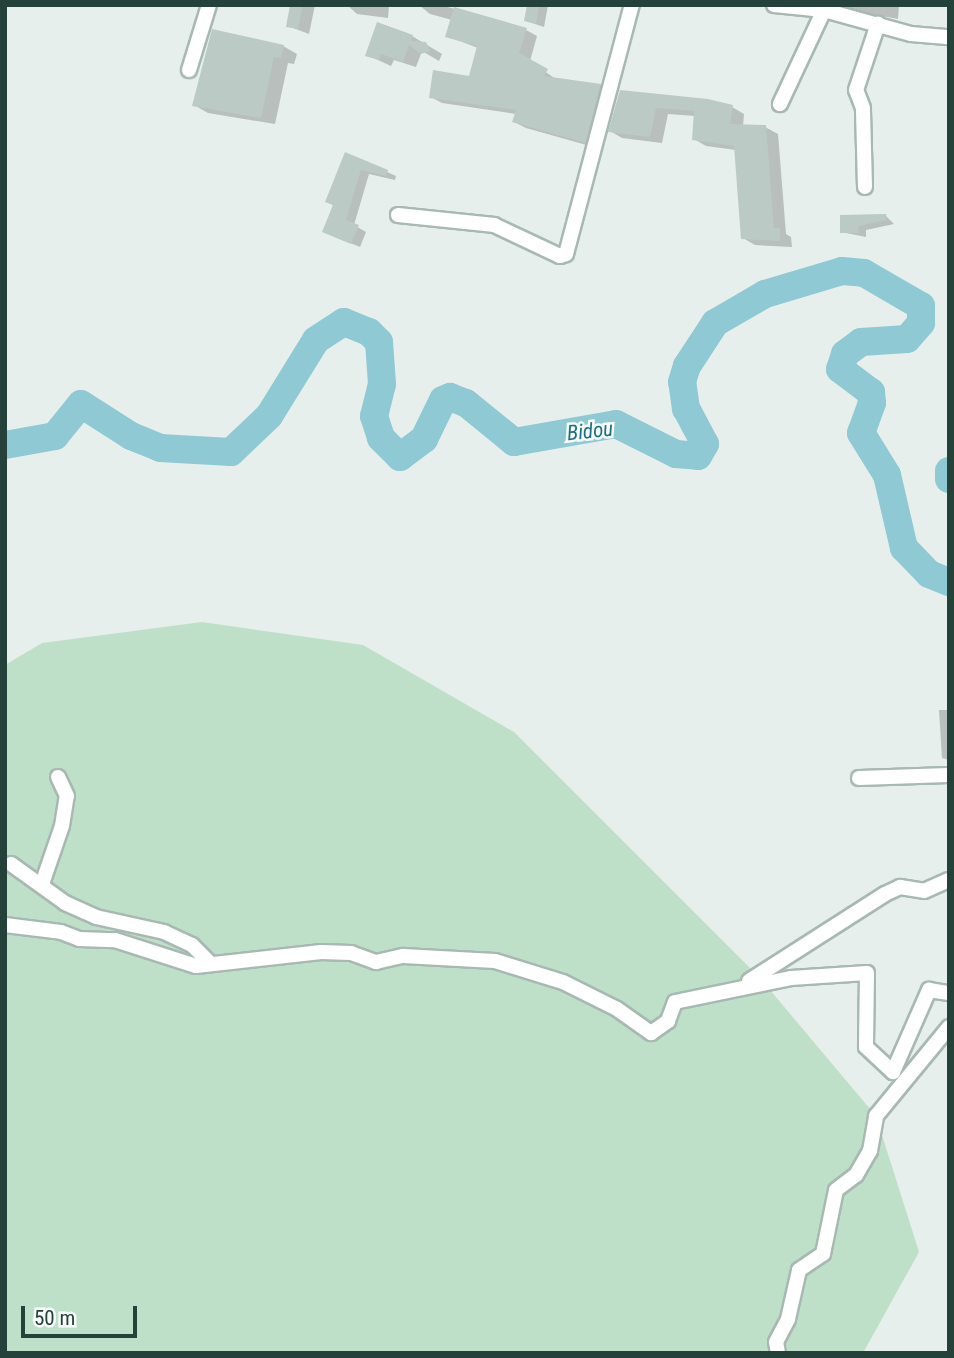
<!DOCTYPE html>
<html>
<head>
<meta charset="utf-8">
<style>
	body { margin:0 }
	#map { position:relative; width:954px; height:1358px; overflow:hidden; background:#e6efeb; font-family:"Roboto Condensed",sans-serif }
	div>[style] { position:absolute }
	.green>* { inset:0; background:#bfe0c8 }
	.shadow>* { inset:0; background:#0003 }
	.river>* { height:28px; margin:-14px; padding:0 14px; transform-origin:14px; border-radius:14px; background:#8ec9d4 }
	.building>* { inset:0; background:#bbcac4 }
	.roads { filter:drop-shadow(2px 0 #a8b8b2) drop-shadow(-2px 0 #a8b8b2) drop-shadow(0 2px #a8b8b2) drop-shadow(0 -2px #a8b8b2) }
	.minor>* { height:14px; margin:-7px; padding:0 7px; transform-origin:7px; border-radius:7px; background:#fff }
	span { translate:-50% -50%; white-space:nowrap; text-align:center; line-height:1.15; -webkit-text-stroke:5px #f7fbf9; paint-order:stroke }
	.water-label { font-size:21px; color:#1c6f80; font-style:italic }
	.frame { position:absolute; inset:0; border:7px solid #24423a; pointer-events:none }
	.scale { position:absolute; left:21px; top:1306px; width:116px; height:32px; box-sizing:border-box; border:4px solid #24423a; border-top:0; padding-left:9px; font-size:21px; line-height:24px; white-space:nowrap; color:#24423a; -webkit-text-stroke:5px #f7fbf9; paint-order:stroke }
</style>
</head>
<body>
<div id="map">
	<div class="green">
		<i style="clip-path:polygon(202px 622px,363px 645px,514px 732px,759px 977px,876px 1116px,919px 1252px,863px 1353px,5px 1353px,5px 665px,42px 643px)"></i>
	</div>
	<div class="shadow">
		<i style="clip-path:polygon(292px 5px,315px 5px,309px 34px,288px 26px)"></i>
		<i style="clip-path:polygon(347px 5px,389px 5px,388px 18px,357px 14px)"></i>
		<i style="clip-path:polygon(419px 5px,441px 5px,526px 30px,537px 36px,530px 61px,557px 80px,601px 85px,612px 92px,597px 148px,526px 128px,514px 122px,516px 114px,442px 103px,431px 97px,471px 78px,478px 48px,447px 36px,452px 20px,430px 14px)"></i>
		<i style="clip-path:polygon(529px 5px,548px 5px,544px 27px,526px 21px)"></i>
		<i style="clip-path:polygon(844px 5px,899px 5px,898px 19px,855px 11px)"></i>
		<i style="clip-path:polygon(412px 36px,442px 54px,439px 61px,422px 51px,416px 67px,394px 60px,391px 66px,367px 55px)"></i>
		<i style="clip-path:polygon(283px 46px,297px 54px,294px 64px,288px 63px,275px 124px,208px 113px,194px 105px)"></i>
		<i style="clip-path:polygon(621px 91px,732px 107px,744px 114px,743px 126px,765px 127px,778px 134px,786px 234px,791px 237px,792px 247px,755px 245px,743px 238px,736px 150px,706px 146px,694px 139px,695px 116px,668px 114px,662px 143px,622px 138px,610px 131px)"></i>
		<i style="clip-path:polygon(346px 154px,396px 176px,395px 180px,369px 174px,354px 225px,366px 232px,360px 247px,333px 236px,335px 206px,327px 202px)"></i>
		<i style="clip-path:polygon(886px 216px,894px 224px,866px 230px,866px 237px,841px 232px)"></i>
		<i style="clip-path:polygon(939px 710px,949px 710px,949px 760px,942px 758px)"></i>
	</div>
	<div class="river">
		<i style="left:5px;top:445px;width:51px;rotate:-10.2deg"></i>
		<i style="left:55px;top:436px;width:41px;rotate:-50.9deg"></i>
		<i style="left:81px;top:404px;width:59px;rotate:32.6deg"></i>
		<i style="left:131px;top:436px;width:31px;rotate:22deg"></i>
		<i style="left:160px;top:448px;width:71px;rotate:3.2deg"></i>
		<i style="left:231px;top:452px;width:52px;rotate:-43.5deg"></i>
		<i style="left:269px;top:416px;width:89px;rotate:-58.3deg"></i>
		<i style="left:316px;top:340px;width:33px;rotate:-33deg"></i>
		<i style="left:344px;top:322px;width:27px;rotate:22deg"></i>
		<i style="left:369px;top:332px;width:14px;rotate:45deg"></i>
		<i style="left:379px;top:342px;width:42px;rotate:85.9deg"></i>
		<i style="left:382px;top:384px;width:33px;rotate:104deg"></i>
		<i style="left:374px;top:416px;width:23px;rotate:72deg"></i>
		<i style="left:381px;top:438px;width:27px;rotate:45deg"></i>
		<i style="left:400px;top:457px;width:30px;rotate:-37deg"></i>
		<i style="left:424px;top:439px;width:43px;rotate:-64deg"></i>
		<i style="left:443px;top:400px;width:8px;rotate:-23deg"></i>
		<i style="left:450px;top:397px;width:17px;rotate:21deg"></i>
		<i style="left:466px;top:403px;width:62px;rotate:39.1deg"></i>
		<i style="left:514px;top:442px;width:104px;rotate:-10deg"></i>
		<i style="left:616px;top:424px;width:67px;rotate:26.6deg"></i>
		<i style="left:676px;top:454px;width:22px;rotate:5deg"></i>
		<i style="left:698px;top:456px;width:14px;rotate:-60deg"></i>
		<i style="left:705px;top:444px;width:40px;rotate:-118deg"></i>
		<i style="left:686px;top:409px;width:27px;rotate:-98deg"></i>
		<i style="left:682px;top:382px;width:17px;rotate:-73deg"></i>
		<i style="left:687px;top:366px;width:51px;rotate:-56.9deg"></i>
		<i style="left:715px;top:323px;width:58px;rotate:-30.1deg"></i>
		<i style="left:765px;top:294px;width:80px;rotate:-16.6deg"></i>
		<i style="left:842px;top:271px;width:22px;rotate:5deg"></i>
		<i style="left:864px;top:273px;width:66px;rotate:30.1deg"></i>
		<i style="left:921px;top:306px;width:17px;rotate:90deg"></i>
		<i style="left:921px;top:323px;width:21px;rotate:131deg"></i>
		<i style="left:907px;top:339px;width:46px;rotate:176.3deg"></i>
		<i style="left:861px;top:342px;width:20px;rotate:143deg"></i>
		<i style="left:845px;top:354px;width:16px;rotate:108deg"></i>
		<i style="left:840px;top:369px;width:39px;rotate:37deg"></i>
		<i style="left:871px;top:392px;width:11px;rotate:85deg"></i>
		<i style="left:872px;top:403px;width:32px;rotate:110deg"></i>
		<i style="left:861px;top:433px;width:49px;rotate:58.2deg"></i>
		<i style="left:887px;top:475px;width:75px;rotate:76.9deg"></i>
		<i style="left:904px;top:548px;width:36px;rotate:46deg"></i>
		<i style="left:929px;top:574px;width:22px;rotate:22deg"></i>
		<i style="left:949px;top:471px;width:8px;rotate:90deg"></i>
	</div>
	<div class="building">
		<i style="clip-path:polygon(290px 5px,303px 5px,298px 29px,286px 27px)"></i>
		<i style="clip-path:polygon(527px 5px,539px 5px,536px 24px,524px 21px)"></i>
		<i style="clip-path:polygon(454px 7px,527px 28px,519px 53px,548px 69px,544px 76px,601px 84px,586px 143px,512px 122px,516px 110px,429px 98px,433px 70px,469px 76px,477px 46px,445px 37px)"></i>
		<i style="clip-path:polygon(377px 22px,413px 35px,411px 41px,426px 42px,430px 51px,421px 54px,409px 45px,403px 62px,381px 54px,379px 60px,365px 56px)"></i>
		<i style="clip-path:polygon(212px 29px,284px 45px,281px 58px,274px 57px,261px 118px,192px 106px)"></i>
		<i style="clip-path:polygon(620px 90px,708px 99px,733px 105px,730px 124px,766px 125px,774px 228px,780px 228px,780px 241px,741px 239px,734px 146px,692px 140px,694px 111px,656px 108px,650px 137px,608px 132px)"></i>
		<i style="clip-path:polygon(345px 152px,388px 170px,386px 176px,361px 170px,346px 220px,359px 225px,351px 244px,322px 232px,333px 205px,325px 202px)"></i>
		<i style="clip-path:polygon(886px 214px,887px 220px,858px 226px,859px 233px,840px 233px,840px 215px)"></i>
	</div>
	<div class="roads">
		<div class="minor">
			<i style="left:774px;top:5px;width:50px;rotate:5.7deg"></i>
			<i style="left:824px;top:10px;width:104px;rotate:115.1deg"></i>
			<i style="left:825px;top:5px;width:5px;rotate:101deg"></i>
			<i style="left:824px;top:10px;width:90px;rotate:15.4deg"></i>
			<i style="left:911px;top:34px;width:38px;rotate:5deg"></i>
			<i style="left:189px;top:70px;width:68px;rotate:-72.9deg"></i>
			<i style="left:865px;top:187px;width:79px;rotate:-91.5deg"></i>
			<i style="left:863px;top:108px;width:19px;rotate:-111deg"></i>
			<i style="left:856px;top:90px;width:70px;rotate:-71.6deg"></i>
			<i style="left:398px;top:215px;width:97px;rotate:5.9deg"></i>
			<i style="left:494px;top:225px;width:73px;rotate:25.2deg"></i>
			<i style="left:560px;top:256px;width:6px;rotate:-18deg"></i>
			<i style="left:566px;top:254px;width:258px;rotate:-75.2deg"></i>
			<i style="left:859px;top:778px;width:90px;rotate:-1.9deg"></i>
			<i style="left:11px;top:864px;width:67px;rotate:35.8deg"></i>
			<i style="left:65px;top:903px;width:34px;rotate:24deg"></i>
			<i style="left:96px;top:917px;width:70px;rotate:12.4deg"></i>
			<i style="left:164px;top:932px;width:31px;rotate:25deg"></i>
			<i style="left:192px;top:945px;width:25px;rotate:45deg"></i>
			<i style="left:42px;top:884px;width:61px;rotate:-71deg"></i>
			<i style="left:62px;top:826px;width:30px;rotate:-81deg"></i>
			<i style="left:67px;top:796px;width:21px;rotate:-115deg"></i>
			<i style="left:5px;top:925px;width:56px;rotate:7.1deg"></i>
			<i style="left:61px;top:932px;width:19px;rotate:21deg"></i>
			<i style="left:79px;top:939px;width:36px;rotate:2deg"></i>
			<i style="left:115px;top:940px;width:85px;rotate:17.8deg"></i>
			<i style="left:196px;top:966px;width:126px;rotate:-6.4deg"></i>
			<i style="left:321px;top:952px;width:30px;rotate:2deg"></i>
			<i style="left:351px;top:953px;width:27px;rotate:20deg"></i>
			<i style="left:376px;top:962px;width:28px;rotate:-13deg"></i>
			<i style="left:403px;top:956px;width:92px;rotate:3.1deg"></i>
			<i style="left:495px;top:961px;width:71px;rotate:17.2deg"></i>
			<i style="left:563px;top:982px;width:60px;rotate:26.6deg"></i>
			<i style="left:617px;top:1009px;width:42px;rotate:35.2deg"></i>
			<i style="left:651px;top:1033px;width:21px;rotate:-35deg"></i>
			<i style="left:668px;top:1021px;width:20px;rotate:-70deg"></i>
			<i style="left:675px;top:1002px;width:118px;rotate:-11.7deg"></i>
			<i style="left:791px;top:978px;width:76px;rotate:-3.8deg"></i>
			<i style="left:867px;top:973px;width:74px;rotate:90.8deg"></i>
			<i style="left:866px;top:1047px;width:37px;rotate:43deg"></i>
			<i style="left:893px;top:1072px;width:90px;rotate:-66.3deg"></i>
			<i style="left:929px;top:990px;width:20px;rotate:9deg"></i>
			<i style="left:749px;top:981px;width:161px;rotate:-32.6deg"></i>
			<i style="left:885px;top:894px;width:17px;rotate:-25deg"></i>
			<i style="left:900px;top:887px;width:24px;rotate:9deg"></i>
			<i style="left:924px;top:891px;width:27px;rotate:-24deg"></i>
			<i style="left:778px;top:1353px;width:11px;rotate:-100deg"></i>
			<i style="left:776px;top:1342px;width:26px;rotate:-62deg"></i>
			<i style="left:788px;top:1319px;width:50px;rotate:-77.3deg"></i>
			<i style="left:799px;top:1270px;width:29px;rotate:-34deg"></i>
			<i style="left:823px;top:1254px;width:65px;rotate:-78.5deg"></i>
			<i style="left:836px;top:1190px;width:25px;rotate:-37deg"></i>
			<i style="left:856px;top:1175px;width:28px;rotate:-60deg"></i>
			<i style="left:870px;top:1151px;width:36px;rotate:-80deg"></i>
			<i style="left:876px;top:1116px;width:115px;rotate:-50.6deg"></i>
		</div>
	</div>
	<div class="water-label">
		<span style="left:590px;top:431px;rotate:-6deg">Bidou</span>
	</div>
	<div class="frame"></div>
	<div class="scale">50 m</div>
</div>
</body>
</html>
